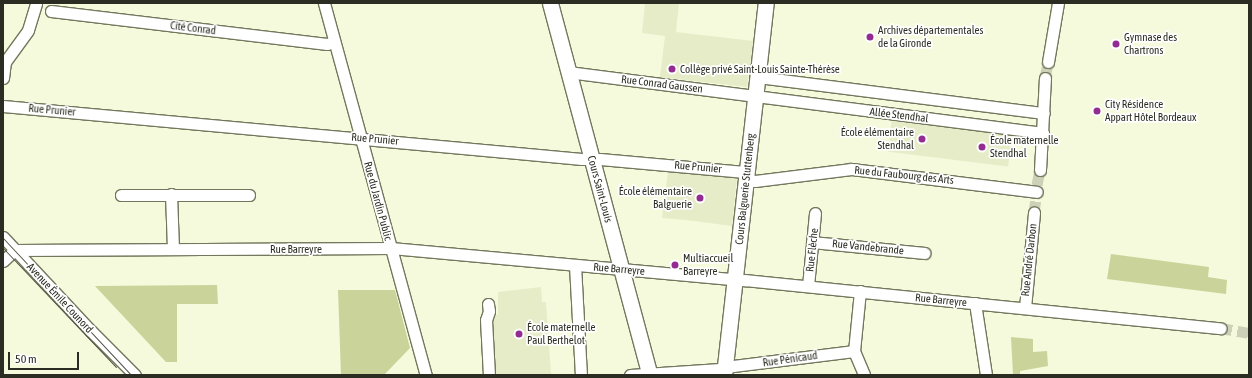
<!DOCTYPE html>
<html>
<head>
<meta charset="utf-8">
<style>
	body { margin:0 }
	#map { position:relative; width:1252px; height:378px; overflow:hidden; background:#f5fadc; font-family:"Asap Condensed",sans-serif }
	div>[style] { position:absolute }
	.built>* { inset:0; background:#e6ecc8; transform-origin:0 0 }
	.green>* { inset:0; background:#cad399 }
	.minor-tunnel>* { height:11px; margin-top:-5.5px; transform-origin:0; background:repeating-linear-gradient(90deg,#cdd1b7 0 11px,transparent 0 16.5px) }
	.roads { filter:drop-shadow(1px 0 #73775d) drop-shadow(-1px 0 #73775d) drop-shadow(0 1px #73775d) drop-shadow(0 -1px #73775d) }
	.minor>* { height:11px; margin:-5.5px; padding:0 5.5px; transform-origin:5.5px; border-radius:5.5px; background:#fff }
	.secondary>* { height:15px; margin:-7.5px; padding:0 7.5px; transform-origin:7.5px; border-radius:7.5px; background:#fff }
	.tram>* { height:1px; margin:-0.5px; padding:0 0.5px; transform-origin:0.5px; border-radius:0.5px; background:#4e5042 }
	.dots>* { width:11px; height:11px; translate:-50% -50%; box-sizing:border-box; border:2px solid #fff; border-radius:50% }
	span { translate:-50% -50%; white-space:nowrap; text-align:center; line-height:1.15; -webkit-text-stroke:3.5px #fff; paint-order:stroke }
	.street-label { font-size:11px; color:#2b2d22 }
	.poi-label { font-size:11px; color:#2b2d22 }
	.left { translate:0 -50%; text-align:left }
	.right { translate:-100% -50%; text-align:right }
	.frame { position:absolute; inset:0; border:4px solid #2b2d22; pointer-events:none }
	.scale { position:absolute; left:8px; top:352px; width:71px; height:18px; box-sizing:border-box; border:2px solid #2b2d22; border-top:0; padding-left:5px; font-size:12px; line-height:14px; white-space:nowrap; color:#2b2d22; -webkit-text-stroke:3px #fff; paint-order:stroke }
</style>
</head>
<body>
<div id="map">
	<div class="built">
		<i style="clip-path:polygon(645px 3px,679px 3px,676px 32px,753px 41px,747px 87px,660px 77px,665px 36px,642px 33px)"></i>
		<i style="left:892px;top:119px;width:121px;height:33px;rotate:7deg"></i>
		<i style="clip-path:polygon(668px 171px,737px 177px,732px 226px,686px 220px,662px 218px)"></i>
		<i style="clip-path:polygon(541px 287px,542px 302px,546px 302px,551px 374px,491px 375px,491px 315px,498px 315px,498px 292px)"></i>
	</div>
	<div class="green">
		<i style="clip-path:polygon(1111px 254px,1209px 267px,1208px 277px,1227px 280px,1226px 294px,1107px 279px)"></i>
		<i style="clip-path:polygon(217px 285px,218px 304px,177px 304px,177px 362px,166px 362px,95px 286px)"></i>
		<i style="clip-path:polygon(338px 290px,395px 290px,410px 348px,384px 375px,341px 375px)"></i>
		<i style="clip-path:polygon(1011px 337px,1033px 339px,1033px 352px,1047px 351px,1048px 366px,1020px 371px,1020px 375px,1013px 375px)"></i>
	</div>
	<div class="minor-tunnel">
		<i style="left:1045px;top:78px;width:16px;rotate:-79deg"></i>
		<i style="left:1037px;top:185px;width:15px;rotate:-79deg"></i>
		<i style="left:1034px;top:212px;width:14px;rotate:-82deg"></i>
		<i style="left:1221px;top:328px;width:28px;rotate:10deg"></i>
	</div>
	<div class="roads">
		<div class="minor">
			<i style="left:324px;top:3px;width:386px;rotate:74.7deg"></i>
			<i style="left:51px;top:11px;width:278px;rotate:6.8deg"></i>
			<i style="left:327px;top:44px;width:7px;rotate:-16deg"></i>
			<i style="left:1048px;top:62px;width:60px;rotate:-80.4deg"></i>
			<i style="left:568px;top:72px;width:479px;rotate:7.3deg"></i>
			<i style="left:758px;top:77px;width:288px;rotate:7.2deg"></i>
			<i style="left:3px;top:78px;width:16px;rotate:-83deg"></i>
			<i style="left:5px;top:62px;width:39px;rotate:-54deg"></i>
			<i style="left:28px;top:30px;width:28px;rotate:-73deg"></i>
			<i style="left:3px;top:106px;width:581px;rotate:5.23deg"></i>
			<i style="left:582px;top:159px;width:18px"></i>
			<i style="left:600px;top:159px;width:148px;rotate:5.1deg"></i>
			<i style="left:1040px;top:170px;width:92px;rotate:-86.9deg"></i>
			<i style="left:746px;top:180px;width:9px;rotate:6deg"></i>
			<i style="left:755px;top:181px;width:97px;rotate:-7.1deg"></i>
			<i style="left:851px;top:169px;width:187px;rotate:7deg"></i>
			<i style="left:171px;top:194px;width:55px;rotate:87.9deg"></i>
			<i style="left:121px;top:195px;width:128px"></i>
			<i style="left:3px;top:237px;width:129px;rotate:46.9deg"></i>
			<i style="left:91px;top:331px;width:62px;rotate:45deg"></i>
			<i style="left:812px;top:242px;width:113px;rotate:5.6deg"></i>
			<i style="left:15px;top:250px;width:376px;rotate:-0.3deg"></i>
			<i style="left:391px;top:248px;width:355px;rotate:5.2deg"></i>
			<i style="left:745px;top:280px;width:478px;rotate:5.8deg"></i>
			<i style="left:3px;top:261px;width:16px;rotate:-43deg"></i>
			<i style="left:575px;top:265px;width:110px;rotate:86.9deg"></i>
			<i style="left:808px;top:286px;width:73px;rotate:-84.5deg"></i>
			<i style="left:860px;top:291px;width:60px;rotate:95.7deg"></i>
			<i style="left:854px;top:351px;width:26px;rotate:67deg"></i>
			<i style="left:975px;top:303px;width:73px;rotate:81.3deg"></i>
			<i style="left:488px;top:304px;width:7px;rotate:82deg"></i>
			<i style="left:489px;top:311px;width:9px;rotate:108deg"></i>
			<i style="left:486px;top:320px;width:55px;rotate:86.9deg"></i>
			<i style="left:1025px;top:308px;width:96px;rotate:-84.6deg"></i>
			<i style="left:630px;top:375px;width:90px;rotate:-3.8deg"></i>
			<i style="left:720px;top:369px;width:13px;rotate:-13deg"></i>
			<i style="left:733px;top:366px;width:122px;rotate:-7.1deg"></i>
		</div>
		<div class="secondary">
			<i style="left:550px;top:3px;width:385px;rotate:75deg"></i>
			<i style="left:724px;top:375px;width:374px;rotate:-83.6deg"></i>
		</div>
	</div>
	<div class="tram">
		<i style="left:3px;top:238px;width:187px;rotate:46.9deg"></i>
		<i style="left:3px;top:248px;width:164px;rotate:46.5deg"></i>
	</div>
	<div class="dots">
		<i style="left:870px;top:37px;background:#932c91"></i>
		<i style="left:1116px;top:44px;background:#932c91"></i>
		<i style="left:672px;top:69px;background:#932c91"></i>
		<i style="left:1097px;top:111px;background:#932c91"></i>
		<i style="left:922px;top:139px;background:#932c91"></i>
		<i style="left:982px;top:147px;background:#932c91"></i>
		<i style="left:700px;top:198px;background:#932c91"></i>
		<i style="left:675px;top:265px;background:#932c91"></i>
		<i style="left:519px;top:334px;background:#932c91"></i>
	</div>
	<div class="street-label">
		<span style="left:193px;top:28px;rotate:7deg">Cité Conrad</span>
		<span style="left:662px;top:84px;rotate:7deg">Rue Conrad Gaussen</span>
		<span style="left:52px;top:110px;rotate:5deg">Rue Prunier</span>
		<span style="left:899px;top:115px;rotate:7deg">Allée Stendhal</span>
		<span style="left:375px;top:139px;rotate:5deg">Rue Prunier</span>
		<span style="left:698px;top:167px;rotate:5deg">Rue Prunier</span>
		<span style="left:904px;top:175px;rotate:6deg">Rue du Faubourg des Arts</span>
		<span style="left:600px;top:189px;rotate:75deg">Cours Saint-Louis</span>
		<span style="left:745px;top:189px;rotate:-84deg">Cours Balguerie Stuttenberg</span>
		<span style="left:378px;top:201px;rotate:75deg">Rue du Jardin Public</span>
		<span style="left:868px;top:247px;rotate:6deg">Rue Vandebrande</span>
		<span style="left:296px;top:249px">Rue Barreyre</span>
		<span style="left:812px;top:250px;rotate:-84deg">Rue Flèche</span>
		<span style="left:1029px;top:260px;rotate:-84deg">Rue André Darbon</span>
		<span style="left:619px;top:269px;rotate:5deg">Rue Barreyre</span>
		<span style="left:60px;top:298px;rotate:47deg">Avenue Émile Counord</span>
		<span style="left:941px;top:300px;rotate:6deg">Rue Barreyre</span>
		<span style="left:790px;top:359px;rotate:-8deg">Rue Pénicaud</span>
	</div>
	<div class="poi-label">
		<span class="left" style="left:878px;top:37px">Archives départementales<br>de la Gironde</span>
		<span class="left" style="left:1124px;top:44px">Gymnase des<br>Chartrons</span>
		<span class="left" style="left:680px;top:69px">Collège privé Saint-Louis Sainte-Thérèse</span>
		<span class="left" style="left:1105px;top:111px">City Résidence<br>Appart Hôtel Bordeaux</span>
		<span class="right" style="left:914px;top:139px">École élémentaire<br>Stendhal</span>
		<span class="left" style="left:990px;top:147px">École maternelle<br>Stendhal</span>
		<span class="right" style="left:692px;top:198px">École élémentaire<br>Balguerie</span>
		<span class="left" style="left:683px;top:265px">Multiaccueil<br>Barreyre</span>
		<span class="left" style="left:527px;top:334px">École maternelle<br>Paul Berthelot</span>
	</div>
	<div class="frame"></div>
	<div class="scale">50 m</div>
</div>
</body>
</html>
